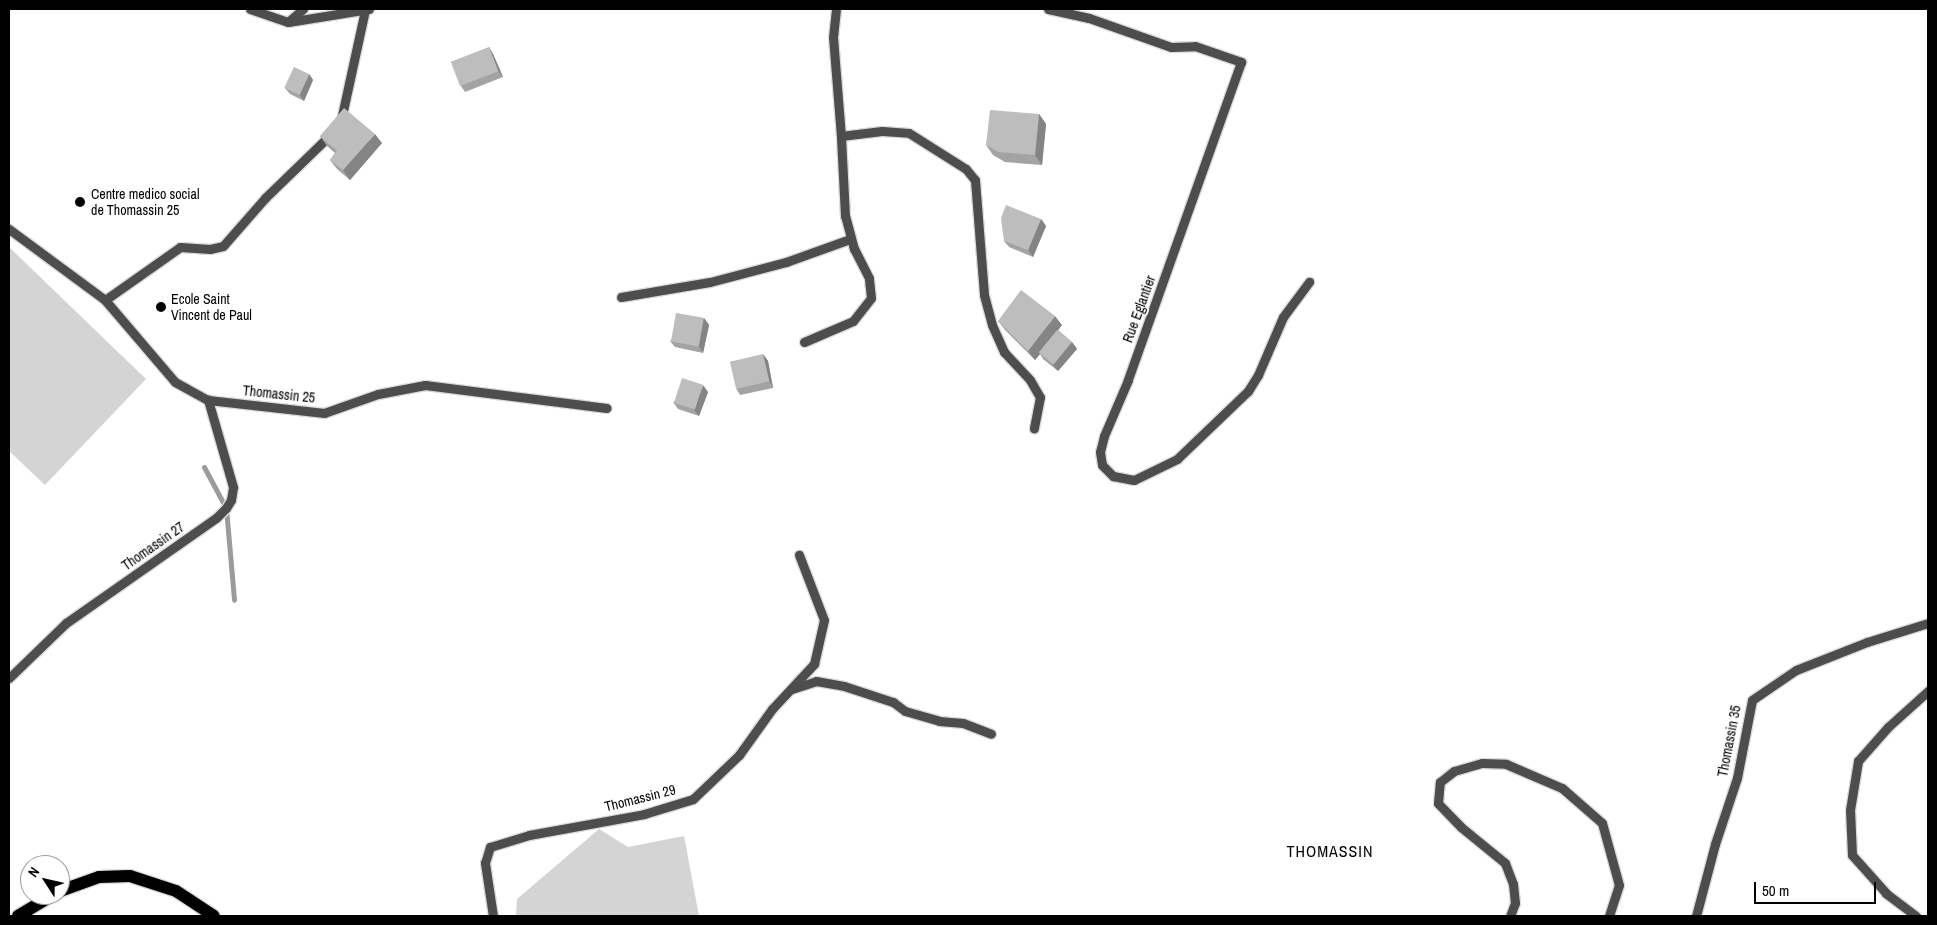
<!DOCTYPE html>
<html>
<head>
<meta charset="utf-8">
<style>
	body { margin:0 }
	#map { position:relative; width:1937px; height:925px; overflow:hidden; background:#fff; font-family:"Archivo Narrow",sans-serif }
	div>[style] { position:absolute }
	.green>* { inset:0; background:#d4d4d4 }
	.stream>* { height:5px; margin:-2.5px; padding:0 2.5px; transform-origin:2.5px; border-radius:2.5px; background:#9b9b9b }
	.roads { filter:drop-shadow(1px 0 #dbdbdb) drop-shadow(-1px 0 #dbdbdb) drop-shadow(0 1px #dbdbdb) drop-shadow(0 -1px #dbdbdb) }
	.minor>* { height:9px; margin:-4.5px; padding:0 4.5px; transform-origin:4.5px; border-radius:4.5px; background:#4d4d4d }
	.major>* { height:12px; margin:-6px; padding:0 6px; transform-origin:6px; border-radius:6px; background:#000 }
	.wall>* { inset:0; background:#a3a3a3 }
	.shaded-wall>* { inset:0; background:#848484 }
	.building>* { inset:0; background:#bdbdbd; transform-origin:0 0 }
	.dots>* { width:14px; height:14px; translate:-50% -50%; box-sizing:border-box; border:2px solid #fff; border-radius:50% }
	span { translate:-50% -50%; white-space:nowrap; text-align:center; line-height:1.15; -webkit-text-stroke:4px #fff; paint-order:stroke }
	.poi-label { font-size:14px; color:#000 }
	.left { translate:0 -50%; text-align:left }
	.street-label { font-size:14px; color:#000 }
	.quarter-label { font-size:16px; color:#000; letter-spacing:1px }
	.frame { position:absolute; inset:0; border:10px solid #000; pointer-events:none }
	.north { position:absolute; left:20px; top:855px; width:50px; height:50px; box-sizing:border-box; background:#fff; border:1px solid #999; border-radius:50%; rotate:305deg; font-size:14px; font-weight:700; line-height:20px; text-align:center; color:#000 }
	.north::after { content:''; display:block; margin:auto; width:18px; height:22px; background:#000; clip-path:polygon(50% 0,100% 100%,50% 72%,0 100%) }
	.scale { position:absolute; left:1754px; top:882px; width:122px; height:22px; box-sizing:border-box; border:2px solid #000; border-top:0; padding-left:6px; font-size:15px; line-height:18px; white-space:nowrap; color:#000; -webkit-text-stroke:4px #fff; paint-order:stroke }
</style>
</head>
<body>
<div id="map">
	<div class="green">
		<i style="clip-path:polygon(9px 247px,146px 379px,45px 485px,9px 451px)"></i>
		<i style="clip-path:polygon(599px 829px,628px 847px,684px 836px,699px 916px,516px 916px,517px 899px)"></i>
	</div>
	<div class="stream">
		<i style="left:204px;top:467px;width:47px;rotate:61.8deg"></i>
		<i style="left:226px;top:508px;width:92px;rotate:85deg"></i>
	</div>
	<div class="roads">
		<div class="minor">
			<i style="left:250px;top:9px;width:40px;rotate:18.9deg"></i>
			<i style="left:288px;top:22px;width:82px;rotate:-9.1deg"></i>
			<i style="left:836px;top:9px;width:28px;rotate:96deg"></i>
			<i style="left:833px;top:37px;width:99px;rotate:85.4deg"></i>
			<i style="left:841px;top:136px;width:41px;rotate:-7deg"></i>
			<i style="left:882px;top:131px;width:27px;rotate:4deg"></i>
			<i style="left:909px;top:133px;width:67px;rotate:32.3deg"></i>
			<i style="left:966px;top:169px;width:14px;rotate:51deg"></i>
			<i style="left:975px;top:180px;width:115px;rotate:85.5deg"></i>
			<i style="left:984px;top:295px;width:31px;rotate:75deg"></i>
			<i style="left:992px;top:325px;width:30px;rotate:66deg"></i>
			<i style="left:1004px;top:352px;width:38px;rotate:47deg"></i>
			<i style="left:1030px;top:380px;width:20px;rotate:60deg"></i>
			<i style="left:1040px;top:397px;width:32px;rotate:101deg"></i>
			<i style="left:1048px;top:9px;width:42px;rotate:12.4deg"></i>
			<i style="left:1089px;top:18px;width:87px;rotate:19.5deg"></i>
			<i style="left:1171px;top:47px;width:24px;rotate:-2deg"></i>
			<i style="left:1195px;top:46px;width:49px;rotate:19.2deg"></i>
			<i style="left:1241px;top:62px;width:337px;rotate:109.6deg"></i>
			<i style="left:1128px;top:380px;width:61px;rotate:113.2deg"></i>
			<i style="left:1104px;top:436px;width:16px;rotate:104deg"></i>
			<i style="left:1100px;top:452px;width:13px;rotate:81deg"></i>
			<i style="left:1102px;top:465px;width:16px;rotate:45deg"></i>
			<i style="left:1113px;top:476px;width:21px;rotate:11deg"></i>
			<i style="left:1134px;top:480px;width:48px;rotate:-26deg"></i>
			<i style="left:1177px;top:459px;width:98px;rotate:-43.8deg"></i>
			<i style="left:1248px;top:391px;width:19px;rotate:-58deg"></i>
			<i style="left:1258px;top:375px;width:63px;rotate:-66.7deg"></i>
			<i style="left:1283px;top:317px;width:44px;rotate:-53.4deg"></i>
			<i style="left:288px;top:22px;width:20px;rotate:-41deg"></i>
			<i style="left:341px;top:120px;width:113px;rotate:-77.7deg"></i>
			<i style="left:9px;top:229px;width:119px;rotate:36.5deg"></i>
			<i style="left:105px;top:300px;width:108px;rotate:49.5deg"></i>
			<i style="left:175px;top:382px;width:38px;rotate:29deg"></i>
			<i style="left:208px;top:400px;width:117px;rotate:6.4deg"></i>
			<i style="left:324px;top:413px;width:57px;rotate:-19.4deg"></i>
			<i style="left:378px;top:394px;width:48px;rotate:-10.8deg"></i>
			<i style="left:425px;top:385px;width:183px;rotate:7.2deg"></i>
			<i style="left:621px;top:297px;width:90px;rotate:-9.6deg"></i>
			<i style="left:710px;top:282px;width:79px;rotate:-14.7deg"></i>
			<i style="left:786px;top:262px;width:68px;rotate:-19.8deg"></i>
			<i style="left:105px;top:300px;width:92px;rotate:-35.2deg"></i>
			<i style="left:180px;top:247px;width:30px;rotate:4deg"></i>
			<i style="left:210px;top:249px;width:13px;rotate:-13deg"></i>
			<i style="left:223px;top:246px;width:64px;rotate:-48.8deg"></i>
			<i style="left:265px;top:198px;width:93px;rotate:-44.1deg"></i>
			<i style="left:804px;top:342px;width:53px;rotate:-23.2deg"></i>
			<i style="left:853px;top:321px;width:29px;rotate:-52deg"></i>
			<i style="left:871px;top:298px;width:20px;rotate:-96deg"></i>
			<i style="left:869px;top:278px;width:33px;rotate:-117deg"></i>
			<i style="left:854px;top:249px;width:34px;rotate:-105deg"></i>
			<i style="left:845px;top:216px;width:80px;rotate:-92.9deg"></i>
			<i style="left:9px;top:678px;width:79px;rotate:-44deg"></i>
			<i style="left:66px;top:623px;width:183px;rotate:-35deg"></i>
			<i style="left:216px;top:518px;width:14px;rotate:-45deg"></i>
			<i style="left:226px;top:508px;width:9px;rotate:-58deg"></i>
			<i style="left:231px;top:500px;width:13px;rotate:-81deg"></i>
			<i style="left:233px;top:487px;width:91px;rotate:-106deg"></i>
			<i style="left:792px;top:689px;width:25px;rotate:-18deg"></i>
			<i style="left:816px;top:681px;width:28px;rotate:10deg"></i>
			<i style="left:844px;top:686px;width:52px;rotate:18.1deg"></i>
			<i style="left:893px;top:702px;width:15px;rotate:37deg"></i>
			<i style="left:905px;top:711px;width:35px;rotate:16deg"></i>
			<i style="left:939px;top:721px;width:24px;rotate:5deg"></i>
			<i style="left:963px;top:723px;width:30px;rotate:21deg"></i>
			<i style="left:493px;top:916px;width:54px;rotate:-98.6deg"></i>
			<i style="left:485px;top:863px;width:17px;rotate:-73deg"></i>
			<i style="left:490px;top:847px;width:41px;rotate:-17.1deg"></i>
			<i style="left:529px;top:835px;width:117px;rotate:-10.3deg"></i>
			<i style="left:644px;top:814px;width:51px;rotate:-17deg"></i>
			<i style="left:693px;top:799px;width:64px;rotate:-43.7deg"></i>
			<i style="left:739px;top:755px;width:57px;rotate:-54.3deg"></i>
			<i style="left:772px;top:709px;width:62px;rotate:-47deg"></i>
			<i style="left:814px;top:664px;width:45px;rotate:-77.2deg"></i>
			<i style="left:824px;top:620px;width:70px;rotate:-111deg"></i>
			<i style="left:1510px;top:916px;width:14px;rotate:-69deg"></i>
			<i style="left:1515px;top:903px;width:19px;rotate:-96deg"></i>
			<i style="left:1513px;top:884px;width:22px;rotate:-111deg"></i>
			<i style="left:1505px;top:863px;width:57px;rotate:-140.7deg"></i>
			<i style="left:1461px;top:827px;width:33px;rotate:-134deg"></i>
			<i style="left:1438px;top:803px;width:21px;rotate:-85deg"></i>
			<i style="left:1440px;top:782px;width:18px;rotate:-38deg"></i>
			<i style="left:1454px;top:771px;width:29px;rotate:-16deg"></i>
			<i style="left:1482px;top:763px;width:24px;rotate:2deg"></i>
			<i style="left:1506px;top:764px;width:61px;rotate:23.2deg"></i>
			<i style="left:1562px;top:788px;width:53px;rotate:41.2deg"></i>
			<i style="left:1602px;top:823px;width:64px;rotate:74.7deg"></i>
			<i style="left:1619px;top:885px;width:33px;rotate:108deg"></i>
			<i style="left:1696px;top:916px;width:74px;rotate:-75.2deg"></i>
			<i style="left:1715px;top:844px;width:70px;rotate:-71.6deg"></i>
			<i style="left:1737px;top:778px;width:79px;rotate:-79.1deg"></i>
			<i style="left:1752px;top:700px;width:53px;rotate:-34.3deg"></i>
			<i style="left:1796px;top:670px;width:76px;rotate:-21.5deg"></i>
			<i style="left:1867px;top:642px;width:64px;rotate:-17.3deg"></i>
			<i style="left:1916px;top:916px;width:38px;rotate:-143deg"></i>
			<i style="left:1886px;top:893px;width:51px;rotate:-131.8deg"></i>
			<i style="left:1852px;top:855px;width:45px;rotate:-92.5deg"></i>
			<i style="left:1850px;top:810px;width:50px;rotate:-80.7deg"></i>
			<i style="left:1858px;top:761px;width:45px;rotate:-48.6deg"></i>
			<i style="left:1888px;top:727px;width:54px;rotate:-42deg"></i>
		</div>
		<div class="major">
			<i style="left:60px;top:891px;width:41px;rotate:-19.7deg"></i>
			<i style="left:99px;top:877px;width:31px;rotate:-2deg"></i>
			<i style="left:130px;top:876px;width:48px;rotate:18.1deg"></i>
			<i style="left:176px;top:891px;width:45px;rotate:33.3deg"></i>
			<i style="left:18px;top:916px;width:41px;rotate:-31deg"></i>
		</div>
	</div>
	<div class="wall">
		<i style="clip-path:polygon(489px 47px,493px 54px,503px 77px,465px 92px,461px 86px)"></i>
		<i style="clip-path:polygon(309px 74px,313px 80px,304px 101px,290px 94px,285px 88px)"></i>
		<i style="clip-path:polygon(1039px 114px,1046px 124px,1042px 165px,1005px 162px,993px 155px,986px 145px)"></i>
		<i style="clip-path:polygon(320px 136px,382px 143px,350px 180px,337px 169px,330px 160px,335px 153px,327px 146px)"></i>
		<i style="clip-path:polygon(1041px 219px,1046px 226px,1033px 257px,1009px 247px,1004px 241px)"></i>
		<i style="clip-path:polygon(704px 318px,709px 325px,703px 353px,675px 347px,670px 341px)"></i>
		<i style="clip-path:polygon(998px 321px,1062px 325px,1058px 330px,1072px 342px,1077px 349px,1058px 371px,1043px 359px,1040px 354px,1035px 360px,1005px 330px)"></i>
		<i style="clip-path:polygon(763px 354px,768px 361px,773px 388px,740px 395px,736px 388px)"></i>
		<i style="clip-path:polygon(708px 392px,699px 416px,678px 409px,673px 402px)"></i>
	</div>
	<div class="shaded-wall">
		<i style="clip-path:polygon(489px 47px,493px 54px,503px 77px,498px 71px)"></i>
		<i style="clip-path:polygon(309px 74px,313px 80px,304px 101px,299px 94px)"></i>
		<i style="clip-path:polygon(1039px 114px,1046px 124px,1042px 165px,1035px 155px)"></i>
		<i style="clip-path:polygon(375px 134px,382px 143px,350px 180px,343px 170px)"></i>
		<i style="clip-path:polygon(1041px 219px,1046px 226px,1033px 257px,1028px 250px)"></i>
		<i style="clip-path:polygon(1055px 316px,1062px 325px,1040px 354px,1038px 352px,1040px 354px,1035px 360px,1028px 351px)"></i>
		<i style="clip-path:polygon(704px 318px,709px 325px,703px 353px,699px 346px)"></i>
		<i style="clip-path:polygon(1072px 342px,1077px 349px,1058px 371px,1053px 365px)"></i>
		<i style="clip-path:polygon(763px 354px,768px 361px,773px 388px,769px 381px)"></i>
		<i style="clip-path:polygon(703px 385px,708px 392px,699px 416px,694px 410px)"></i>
	</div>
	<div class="building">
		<i style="left:489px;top:47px;width:26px;height:41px;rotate:69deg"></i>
		<i style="left:294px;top:67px;width:17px;height:23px;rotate:25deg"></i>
		<i style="clip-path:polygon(344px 108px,375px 134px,343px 170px,330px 160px,337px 151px,320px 136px)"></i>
		<i style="clip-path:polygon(990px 110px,1039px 114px,1035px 155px,998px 152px,986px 145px)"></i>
		<i style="clip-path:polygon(1006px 205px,1041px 219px,1028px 250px,1004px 241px,1001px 218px)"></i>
		<i style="clip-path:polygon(1021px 290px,1055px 316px,1028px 351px,998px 321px)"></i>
		<i style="left:676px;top:313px;width:28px;height:29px;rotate:10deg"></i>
		<i style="left:1057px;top:330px;width:19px;height:29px;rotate:39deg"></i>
		<i style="left:763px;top:354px;width:28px;height:34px;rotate:77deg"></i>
		<i style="left:682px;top:378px;width:22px;height:26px;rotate:18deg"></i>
	</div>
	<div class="dots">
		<i style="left:80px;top:202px;background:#000"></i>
		<i style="left:161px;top:307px;background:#000"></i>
	</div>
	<div class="poi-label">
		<span class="left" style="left:91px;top:202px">Centre medico social<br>de Thomassin 25</span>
		<span class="left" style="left:171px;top:307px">Ecole Saint<br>Vincent de Paul</span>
	</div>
	<div class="street-label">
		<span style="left:1139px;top:309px;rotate:-70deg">Rue Eglantier</span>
		<span style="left:279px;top:394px;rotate:6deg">Thomassin 25</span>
		<span style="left:153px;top:546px;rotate:-35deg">Thomassin 27</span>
		<span style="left:1729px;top:741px;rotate:-79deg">Thomassin 35</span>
		<span style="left:640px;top:798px;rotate:-14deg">Thomassin 29</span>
	</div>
	<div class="quarter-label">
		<span style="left:1330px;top:851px">THOMASSIN</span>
	</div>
	<div class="frame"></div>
	<div class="north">N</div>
	<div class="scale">50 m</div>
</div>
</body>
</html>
